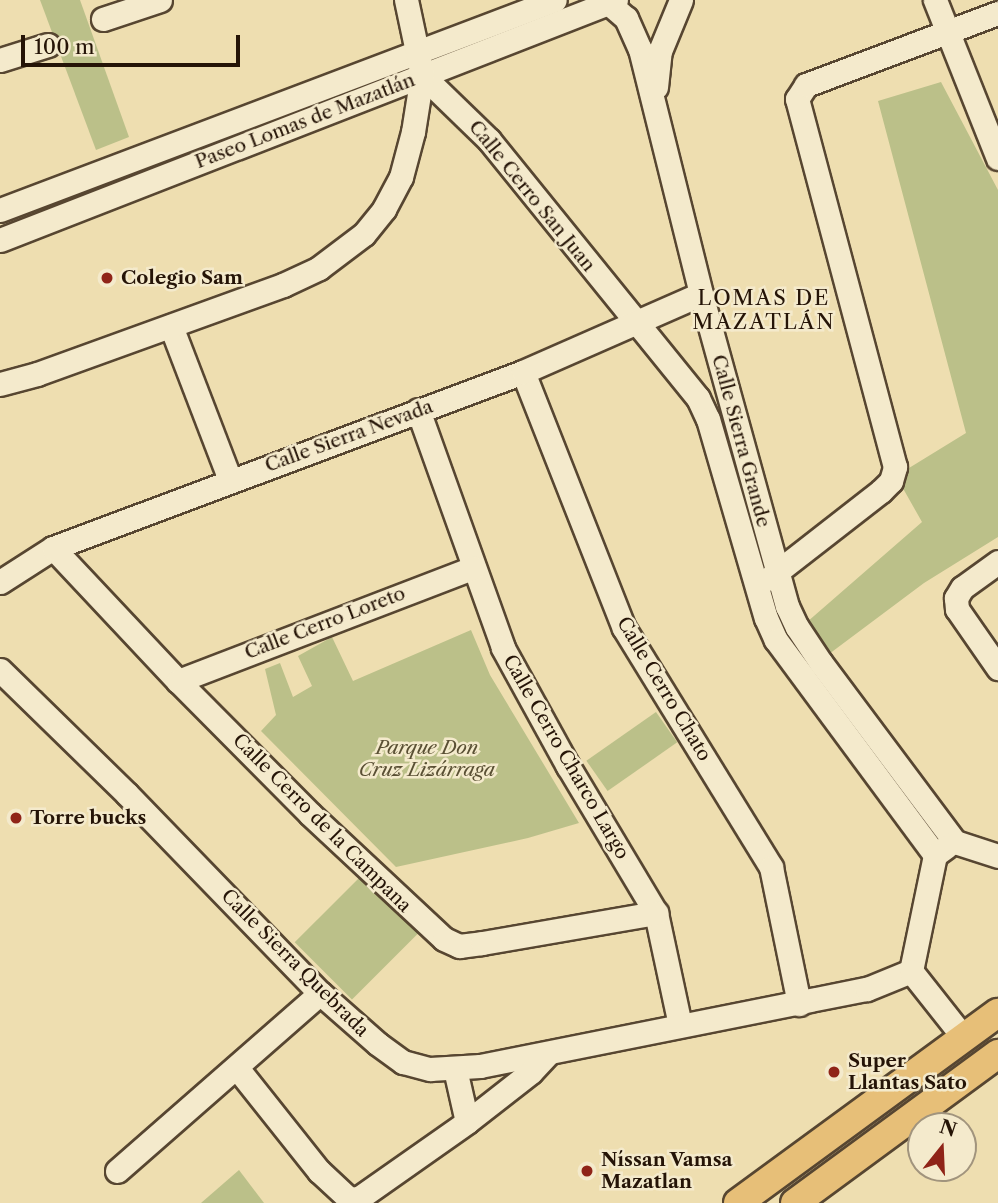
<!DOCTYPE html>
<html>
<head>
<meta charset="utf-8">
<style>
	body { margin:0 }
	#map { position:relative; width:998px; height:1203px; overflow:hidden; background:#eedeb0; font-family:"Libre Caslon Text",serif }
	div>[style] { position:absolute }
	.green>* { inset:0; background:#bbc089; transform-origin:0 0 }
	.roads { filter:drop-shadow(2px 0 #574631) drop-shadow(-2px 0 #574631) drop-shadow(0 2px #574631) drop-shadow(0 -2px #574631) }
	.minor>* { height:23px; margin:-11.5px; padding:0 11.5px; transform-origin:11.5px; border-radius:11.5px; background:#f4eacc }
	.major>* { height:28px; margin:-14px; padding:0 14px; transform-origin:14px; border-radius:14px; background:#e7bf78 }
	.dots>* { width:19px; height:19px; translate:-50% -50%; box-sizing:border-box; border:4px solid #f4eacc; border-radius:50% }
	span { translate:-50% -50%; white-space:nowrap; text-align:center; line-height:1.15; -webkit-text-stroke:5px #f4eacc; paint-order:stroke }
	.street-label { font-size:19px; color:#251407 }
	.poi-label { font-size:19px; color:#251407; font-weight:700 }
	.left { translate:0 -50%; text-align:left }
	.park-label { font-size:19px; color:#5a5034; font-style:italic }
	.neighbourhood-label { font-size:21px; color:#251407; letter-spacing:2px }
	.north { position:absolute; left:907px; top:1112px; width:70px; height:70px; box-sizing:border-box; background:#f4eacc; border:2px solid #a1947d; border-radius:50%; rotate:18deg; font-size:19px; font-weight:700; line-height:28px; text-align:center; color:#251407 }
	.north::after { content:''; display:block; margin:auto; width:24px; height:32px; background:#8f2418; clip-path:polygon(50% 0,100% 100%,50% 72%,0 100%) }
	.scale { position:absolute; left:21px; top:35px; width:219px; height:32px; box-sizing:border-box; border:4px solid #251407; border-top:0; padding-left:9px; font-size:21px; line-height:24px; white-space:nowrap; color:#251407; -webkit-text-stroke:5px #f4eacc; paint-order:stroke }
</style>
</head>
<body>
<div id="map">
	<div class="green">
		<i style="clip-path:polygon(40px 0,80px 0,129px 137px,96px 150px)"></i>
		<i style="clip-path:polygon(941px 82px,998px 190px,998px 537px,924px 583px,821px 660px,799px 629px,922px 522px,896px 476px,966px 433px,878px 101px)"></i>
		<i style="clip-path:polygon(471px 630px,490px 675px,579px 823px,528px 838px,396px 867px,261px 731px,276px 715px,265px 669px,280px 663px,293px 697px,312px 686px,298px 656px,332px 637px,353px 681px)"></i>
		<i style="left:656px;top:712px;width:37px;height:85px;rotate:55deg"></i>
		<i style="left:364px;top:873px;width:81px;height:98px;rotate:45deg"></i>
		<i style="clip-path:polygon(239px 1170px,264px 1203px,201px 1203px)"></i>
	</div>
	<div class="roads">
		<div class="minor">
			<i style="left:605px;top:0;width:28px;rotate:41deg"></i>
			<i style="left:626px;top:18px;width:34px;rotate:66deg"></i>
			<i style="left:640px;top:49px;width:252px;rotate:76deg"></i>
			<i style="left:701px;top:294px;width:324px;rotate:74.6deg"></i>
			<i style="left:787px;top:606px;width:23px;rotate:65deg"></i>
			<i style="left:797px;top:627px;width:43px;rotate:56.3deg"></i>
			<i style="left:821px;top:663px;width:224px;rotate:53.2deg"></i>
			<i style="left:935px;top:0;width:170px;rotate:68.3deg"></i>
			<i style="left:103px;top:19px;width:60px;rotate:-18.4deg"></i>
			<i style="left:0;top:60px;width:50px;rotate:-17.4deg"></i>
			<i style="left:422px;top:75px;width:93px;rotate:44.1deg"></i>
			<i style="left:489px;top:140px;width:332px;rotate:51deg"></i>
			<i style="left:698px;top:398px;width:23px;rotate:65deg"></i>
			<i style="left:708px;top:419px;width:207px;rotate:73.8deg"></i>
			<i style="left:766px;top:618px;width:24px;rotate:66deg"></i>
			<i style="left:776px;top:640px;width:267px;rotate:53.5deg"></i>
			<i style="left:656px;top:87px;width:36px;rotate:-84deg"></i>
			<i style="left:660px;top:51px;width:55px;rotate:-67.6deg"></i>
			<i style="left:0;top:210px;width:593px;rotate:-20.73deg"></i>
			<i style="left:0;top:240px;width:661px;rotate:-21.29deg"></i>
			<i style="left:171px;top:326px;width:165px;rotate:69deg"></i>
			<i style="left:523px;top:372px;width:275px;rotate:68.5deg"></i>
			<i style="left:624px;top:628px;width:281px;rotate:58.4deg"></i>
			<i style="left:771px;top:867px;width:140px;rotate:78.4deg"></i>
			<i style="left:0;top:384px;width:38px;rotate:-15deg"></i>
			<i style="left:37px;top:374px;width:262px;rotate:-19.9deg"></i>
			<i style="left:283px;top:285px;width:40px;rotate:-25deg"></i>
			<i style="left:319px;top:268px;width:56px;rotate:-37.1deg"></i>
			<i style="left:364px;top:234px;width:32px;rotate:-51deg"></i>
			<i style="left:384px;top:209px;width:36px;rotate:-62deg"></i>
			<i style="left:401px;top:177px;width:47px;rotate:-75.1deg"></i>
			<i style="left:413px;top:132px;width:58px;rotate:-81deg"></i>
			<i style="left:422px;top:75px;width:77px;rotate:-102deg"></i>
			<i style="left:418px;top:410px;width:253px;rotate:70.3deg"></i>
			<i style="left:503px;top:648px;width:135px;rotate:61.2deg"></i>
			<i style="left:568px;top:766px;width:171px;rotate:59.1deg"></i>
			<i style="left:656px;top:913px;width:115px;rotate:77.9deg"></i>
			<i style="left:53px;top:548px;width:183px;rotate:46.8deg"></i>
			<i style="left:178px;top:681px;width:187px;rotate:45.2deg"></i>
			<i style="left:310px;top:814px;width:183px;rotate:43deg"></i>
			<i style="left:444px;top:939px;width:17px;rotate:25deg"></i>
			<i style="left:459px;top:946px;width:23px;rotate:-7deg"></i>
			<i style="left:482px;top:943px;width:177px;rotate:-9.8deg"></i>
			<i style="left:998px;top:562px;width:44px;rotate:144.2deg"></i>
			<i style="left:962px;top:588px;width:12px;rotate:121deg"></i>
			<i style="left:956px;top:598px;width:11px;rotate:85deg"></i>
			<i style="left:957px;top:609px;width:72px;rotate:55.2deg"></i>
			<i style="left:768px;top:579px;width:143px;rotate:-37.9deg"></i>
			<i style="left:881px;top:491px;width:14px;rotate:-45deg"></i>
			<i style="left:891px;top:481px;width:15px;rotate:-74deg"></i>
			<i style="left:895px;top:467px;width:381px;rotate:-104.9deg"></i>
			<i style="left:797px;top:99px;width:17px;rotate:-57deg"></i>
			<i style="left:806px;top:85px;width:205px;rotate:-20.6deg"></i>
			<i style="left:0;top:582px;width:63px;rotate:-32.7deg"></i>
			<i style="left:53px;top:548px;width:502px;rotate:-20.53deg"></i>
			<i style="left:523px;top:372px;width:194px;rotate:-23.7deg"></i>
			<i style="left:0;top:670px;width:177px;rotate:44.3deg"></i>
			<i style="left:127px;top:794px;width:277px;rotate:45.9deg"></i>
			<i style="left:320px;top:993px;width:77px;rotate:41.3deg"></i>
			<i style="left:378px;top:1044px;width:31px;rotate:36deg"></i>
			<i style="left:403px;top:1062px;width:28px;rotate:15deg"></i>
			<i style="left:430px;top:1069px;width:50px;rotate:-3.4deg"></i>
			<i style="left:480px;top:1066px;width:395px;rotate:-11.3deg"></i>
			<i style="left:867px;top:989px;width:48px;rotate:-22.2deg"></i>
			<i style="left:178px;top:681px;width:316px;rotate:-21deg"></i>
			<i style="left:955px;top:842px;width:45px;rotate:18deg"></i>
			<i style="left:946px;top:847px;width:14px;rotate:144deg"></i>
			<i style="left:935px;top:855px;width:118px;rotate:101.7deg"></i>
			<i style="left:911px;top:971px;width:85px;rotate:51.7deg"></i>
			<i style="left:237px;top:1068px;width:132px;rotate:51.5deg"></i>
			<i style="left:319px;top:1171px;width:41px;rotate:43deg"></i>
			<i style="left:349px;top:1199px;width:10px;rotate:-6deg"></i>
			<i style="left:359px;top:1198px;width:132px;rotate:-35.1deg"></i>
			<i style="left:467px;top:1122px;width:81px;rotate:-38deg"></i>
			<i style="left:531px;top:1072px;width:25px;rotate:-47deg"></i>
			<i style="left:455px;top:1069px;width:54px;rotate:77.2deg"></i>
			<i style="left:117px;top:1171px;width:270px;rotate:-41.2deg"></i>
		</div>
		<div class="major">
			<i style="left:738px;top:1203px;width:322px;rotate:-36.2deg"></i>
			<i style="left:795px;top:1203px;width:252px;rotate:-36.3deg"></i>
		</div>
	</div>
	<div class="dots">
		<i style="left:107px;top:278px;background:#8f2418"></i>
		<i style="left:16px;top:818px;background:#8f2418"></i>
		<i style="left:834px;top:1072px;background:#8f2418"></i>
		<i style="left:587px;top:1171px;background:#8f2418"></i>
	</div>
	<div class="street-label">
		<span style="left:305px;top:121px;rotate:-21deg">Paseo Lomas de Mazatlán</span>
		<span style="left:532px;top:196px;rotate:51deg">Calle Cerro San Juan</span>
		<span style="left:349px;top:436px;rotate:-20deg">Calle Sierra Nevada</span>
		<span style="left:741px;top:441px;rotate:75deg">Calle Sierra Grande</span>
		<span style="left:325px;top:623px;rotate:-21deg">Calle Cerro Loreto</span>
		<span style="left:664px;top:689px;rotate:59deg">Calle Cerro Chato</span>
		<span style="left:566px;top:757px;rotate:60deg">Calle Cerro Charco Largo</span>
		<span style="left:322px;top:823px;rotate:45deg">Calle Cerro de la Campana</span>
		<span style="left:295px;top:963px;rotate:45deg">Calle Sierra Quebrada</span>
	</div>
	<div class="poi-label">
		<span class="left" style="left:121px;top:278px">Colegio Sam</span>
		<span class="left" style="left:30px;top:818px">Torre bucks</span>
		<span class="left" style="left:848px;top:1072px">Super<br>Llantas Sato</span>
		<span class="left" style="left:601px;top:1171px">Níssan Vamsa<br>Mazatlan</span>
	</div>
	<div class="park-label">
		<span style="left:427px;top:759px">Parque Don<br>Cruz Lizárraga</span>
	</div>
	<div class="neighbourhood-label">
		<span style="left:764px;top:310px">LOMAS DE<br>MAZATLÁN</span>
	</div>
	<div class="north">N</div>
	<div class="scale">100 m</div>
</div>
</body>
</html>
